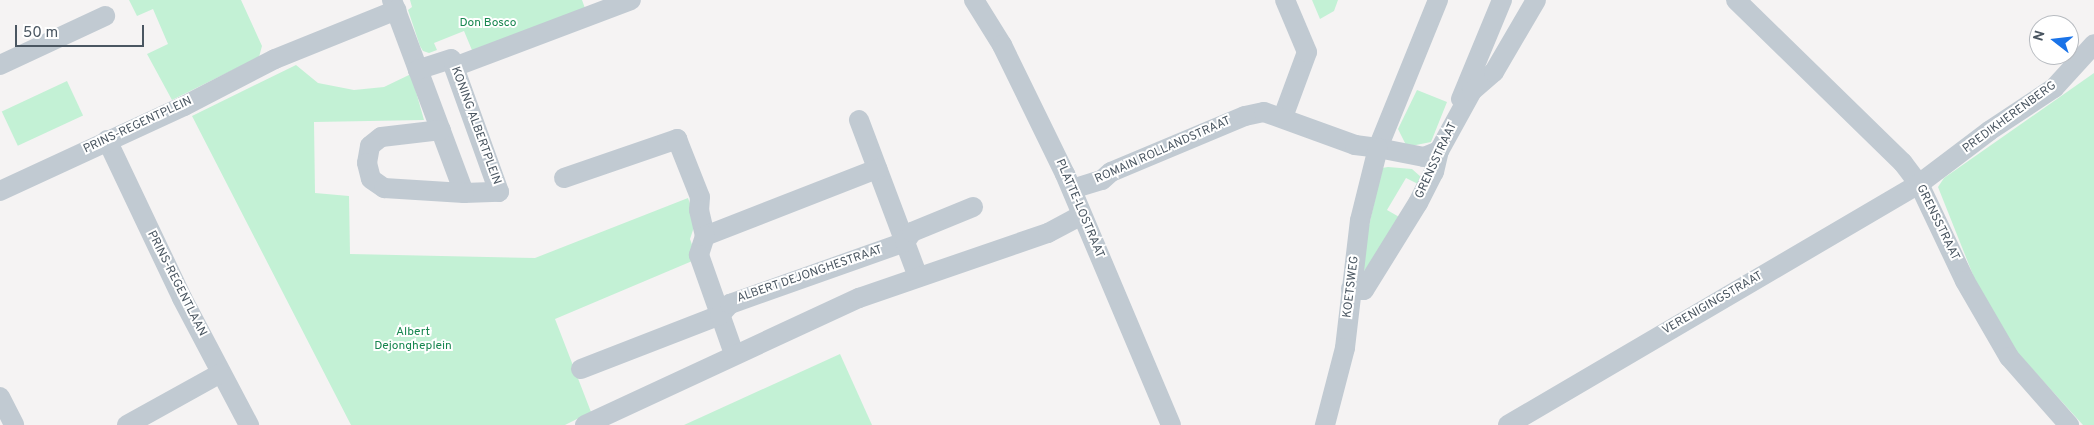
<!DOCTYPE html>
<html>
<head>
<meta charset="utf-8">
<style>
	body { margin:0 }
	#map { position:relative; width:2094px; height:425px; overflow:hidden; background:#f5f3f3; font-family:Overpass,sans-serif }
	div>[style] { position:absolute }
	.green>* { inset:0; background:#c3f1d5; transform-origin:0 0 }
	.minor>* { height:20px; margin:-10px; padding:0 10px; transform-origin:10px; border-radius:10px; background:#c1cad2 }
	span { translate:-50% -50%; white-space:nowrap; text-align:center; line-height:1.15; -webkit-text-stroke:4px #fff; paint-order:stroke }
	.park-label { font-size:12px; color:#17864f }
	.street-label { font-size:12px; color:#4a5661 }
	.north { position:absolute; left:2029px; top:15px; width:50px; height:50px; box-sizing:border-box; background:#fff; border:1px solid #b7bbc0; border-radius:50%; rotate:286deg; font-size:14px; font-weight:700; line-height:20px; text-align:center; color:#4a5661 }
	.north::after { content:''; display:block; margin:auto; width:18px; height:22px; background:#1a73e8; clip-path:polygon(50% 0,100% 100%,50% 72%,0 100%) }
	.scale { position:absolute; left:15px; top:25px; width:129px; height:22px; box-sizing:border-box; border:2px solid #4a5661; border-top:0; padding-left:6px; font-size:15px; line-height:18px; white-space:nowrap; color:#4a5661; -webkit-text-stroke:4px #fff; paint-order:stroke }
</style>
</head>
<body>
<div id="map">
	<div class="green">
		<i style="clip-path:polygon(129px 0,241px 0,262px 46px,259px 57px,172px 100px,147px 54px,168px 44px,153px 9px,137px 16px)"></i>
		<i style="clip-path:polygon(410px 0,582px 0,586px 11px,474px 55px,464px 31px,434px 43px,437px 50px,429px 53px,423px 51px,420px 46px,408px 10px,412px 7px)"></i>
		<i style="clip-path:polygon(1312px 0,1338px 0,1334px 11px,1320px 19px)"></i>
		<i style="clip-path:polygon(296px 65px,318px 83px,354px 90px,384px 87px,411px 74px,424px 120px,314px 122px,315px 193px,349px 196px,350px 254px,535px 258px,688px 198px,696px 221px,690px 239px,697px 259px,555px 319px,591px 412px,565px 425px,351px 425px,192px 116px)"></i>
		<i style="clip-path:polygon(2094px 73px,2094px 425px,2083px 425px,2016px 351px,1981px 295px,1938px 187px,1944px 178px)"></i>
		<i style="left:67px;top:81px;width:38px;height:72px;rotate:65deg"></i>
		<i style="clip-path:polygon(1417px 90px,1447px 102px,1431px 142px,1411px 146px,1406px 145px,1398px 129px)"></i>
		<i style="clip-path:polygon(1388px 167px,1412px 169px,1421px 177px,1420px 185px,1406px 178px,1387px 210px,1401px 218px,1356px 283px,1382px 168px)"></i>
		<i style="clip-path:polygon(840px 354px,872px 425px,684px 425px)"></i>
	</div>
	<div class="minor">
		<i style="left:392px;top:0;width:206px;rotate:69.5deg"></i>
		<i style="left:464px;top:193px;width:35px;rotate:-2deg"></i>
		<i style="left:499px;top:192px;width:141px;rotate:-109.8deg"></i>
		<i style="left:451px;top:59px;width:35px;rotate:162deg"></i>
		<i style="left:974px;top:0;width:53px;rotate:58.1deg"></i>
		<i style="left:1002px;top:45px;width:144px;rotate:64deg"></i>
		<i style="left:1065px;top:174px;width:272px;rotate:67.1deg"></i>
		<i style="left:1438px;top:0;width:160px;rotate:112.1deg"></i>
		<i style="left:1378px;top:148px;width:47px;rotate:11.1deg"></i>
		<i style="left:1424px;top:157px;width:16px;rotate:-22deg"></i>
		<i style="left:1736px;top:0;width:233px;rotate:44.3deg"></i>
		<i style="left:1903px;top:163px;width:26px;rotate:53deg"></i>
		<i style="left:1919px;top:184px;width:107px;rotate:64.6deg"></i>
		<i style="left:1965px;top:281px;width:88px;rotate:59.9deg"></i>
		<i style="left:2009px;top:357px;width:91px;rotate:48.6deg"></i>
		<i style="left:0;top:65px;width:116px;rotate:-25deg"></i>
		<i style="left:454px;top:67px;width:189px;rotate:-20.7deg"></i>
		<i style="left:1461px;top:99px;width:107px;rotate:-67.5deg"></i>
		<i style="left:1283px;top:117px;width:69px;rotate:-69.7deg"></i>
		<i style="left:1307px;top:52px;width:56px;rotate:-112.9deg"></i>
		<i style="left:859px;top:120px;width:168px;rotate:69.4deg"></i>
		<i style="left:441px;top:130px;width:60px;rotate:173.3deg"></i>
		<i style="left:381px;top:137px;width:14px;rotate:141deg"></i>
		<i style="left:370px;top:146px;width:17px;rotate:100deg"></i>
		<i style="left:367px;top:163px;width:16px;rotate:76deg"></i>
		<i style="left:371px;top:179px;width:16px;rotate:35deg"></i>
		<i style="left:384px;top:188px;width:80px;rotate:3.6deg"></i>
		<i style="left:107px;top:140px;width:175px;rotate:64.6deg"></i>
		<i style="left:182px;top:298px;width:144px;rotate:62.2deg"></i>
		<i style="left:564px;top:178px;width:120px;rotate:-19deg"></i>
		<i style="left:677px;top:139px;width:62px;rotate:68.4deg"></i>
		<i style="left:700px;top:197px;width:13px;rotate:94deg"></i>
		<i style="left:699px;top:210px;width:27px;rotate:77deg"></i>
		<i style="left:705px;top:236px;width:185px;rotate:-21.3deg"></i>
		<i style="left:1072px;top:189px;width:31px;rotate:-17deg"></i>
		<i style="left:1102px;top:180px;width:12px;rotate:-42deg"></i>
		<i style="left:1111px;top:172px;width:145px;rotate:-22.7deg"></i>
		<i style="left:1245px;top:116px;width:19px;rotate:-12deg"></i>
		<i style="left:1264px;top:112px;width:97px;rotate:19.9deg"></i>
		<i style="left:1355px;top:145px;width:23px;rotate:7deg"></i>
		<i style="left:1378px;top:148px;width:74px;rotate:104deg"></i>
		<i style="left:1360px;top:220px;width:129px;rotate:96.7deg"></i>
		<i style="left:1345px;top:348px;width:80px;rotate:104.6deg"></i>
		<i style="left:0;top:191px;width:203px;rotate:-24.8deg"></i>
		<i style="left:184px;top:106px;width:102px;rotate:-27.3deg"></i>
		<i style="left:275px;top:59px;width:131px;rotate:-22deg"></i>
		<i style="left:705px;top:236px;width:20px;rotate:108deg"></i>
		<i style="left:699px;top:255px;width:105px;rotate:70.5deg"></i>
		<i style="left:1351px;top:289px;width:13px;rotate:4deg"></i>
		<i style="left:1364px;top:290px;width:102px;rotate:-58.2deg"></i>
		<i style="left:1418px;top:203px;width:35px;rotate:-63deg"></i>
		<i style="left:1434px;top:172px;width:22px;rotate:-77deg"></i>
		<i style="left:1439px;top:151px;width:68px;rotate:-61.2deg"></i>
		<i style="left:1472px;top:91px;width:29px;rotate:-41deg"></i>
		<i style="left:1494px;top:72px;width:83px;rotate:-59.7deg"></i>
		<i style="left:581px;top:369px;width:149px;rotate:-21.2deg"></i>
		<i style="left:720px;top:315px;width:15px;rotate:-48deg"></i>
		<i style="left:730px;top:304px;width:186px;rotate:-19.5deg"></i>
		<i style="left:905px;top:242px;width:12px;rotate:-55deg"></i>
		<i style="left:912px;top:232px;width:66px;rotate:-22.3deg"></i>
		<i style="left:0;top:397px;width:31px;rotate:63deg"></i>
		<i style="left:127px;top:425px;width:107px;rotate:-29deg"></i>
		<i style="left:585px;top:425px;width:302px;rotate:-24.9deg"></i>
		<i style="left:859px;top:298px;width:200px;rotate:-19deg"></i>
		<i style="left:1048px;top:233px;width:38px;rotate:-28deg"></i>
		<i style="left:1508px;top:425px;width:476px;rotate:-30.4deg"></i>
		<i style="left:1919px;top:184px;width:88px;rotate:-37.1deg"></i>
		<i style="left:1989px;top:131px;width:78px;rotate:-33.5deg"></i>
		<i style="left:2054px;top:88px;width:59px;rotate:-47.7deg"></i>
	</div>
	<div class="park-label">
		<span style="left:488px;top:24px">Don Bosco</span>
		<span style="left:413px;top:340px">Albert<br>Dejongheplein</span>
	</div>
	<div class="street-label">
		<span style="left:2010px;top:118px;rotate:-36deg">PREDIKHERENBERG</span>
		<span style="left:138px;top:126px;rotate:-25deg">PRINS-REGENTPLEIN</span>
		<span style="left:475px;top:126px;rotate:70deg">KONING ALBERTPLEIN</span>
		<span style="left:1163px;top:151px;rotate:-24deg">ROMAIN ROLLANDSTRAAT</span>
		<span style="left:1437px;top:161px;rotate:-65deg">GRENSSTRAAT</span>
		<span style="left:1079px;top:209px;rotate:67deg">PLATTE-LOSTRAAT</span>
		<span style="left:1937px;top:223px;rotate:64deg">GRENSSTRAAT</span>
		<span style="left:810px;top:275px;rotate:-19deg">ALBERT DEJONGHESTRAAT</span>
		<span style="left:176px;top:284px;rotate:63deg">PRINS-REGENTLAAN</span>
		<span style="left:1352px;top:287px;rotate:-83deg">KOETSWEG</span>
		<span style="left:1713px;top:304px;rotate:-30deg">VERENIGINGSTRAAT</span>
	</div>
	<div class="north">N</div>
	<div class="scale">50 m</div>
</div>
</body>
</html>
